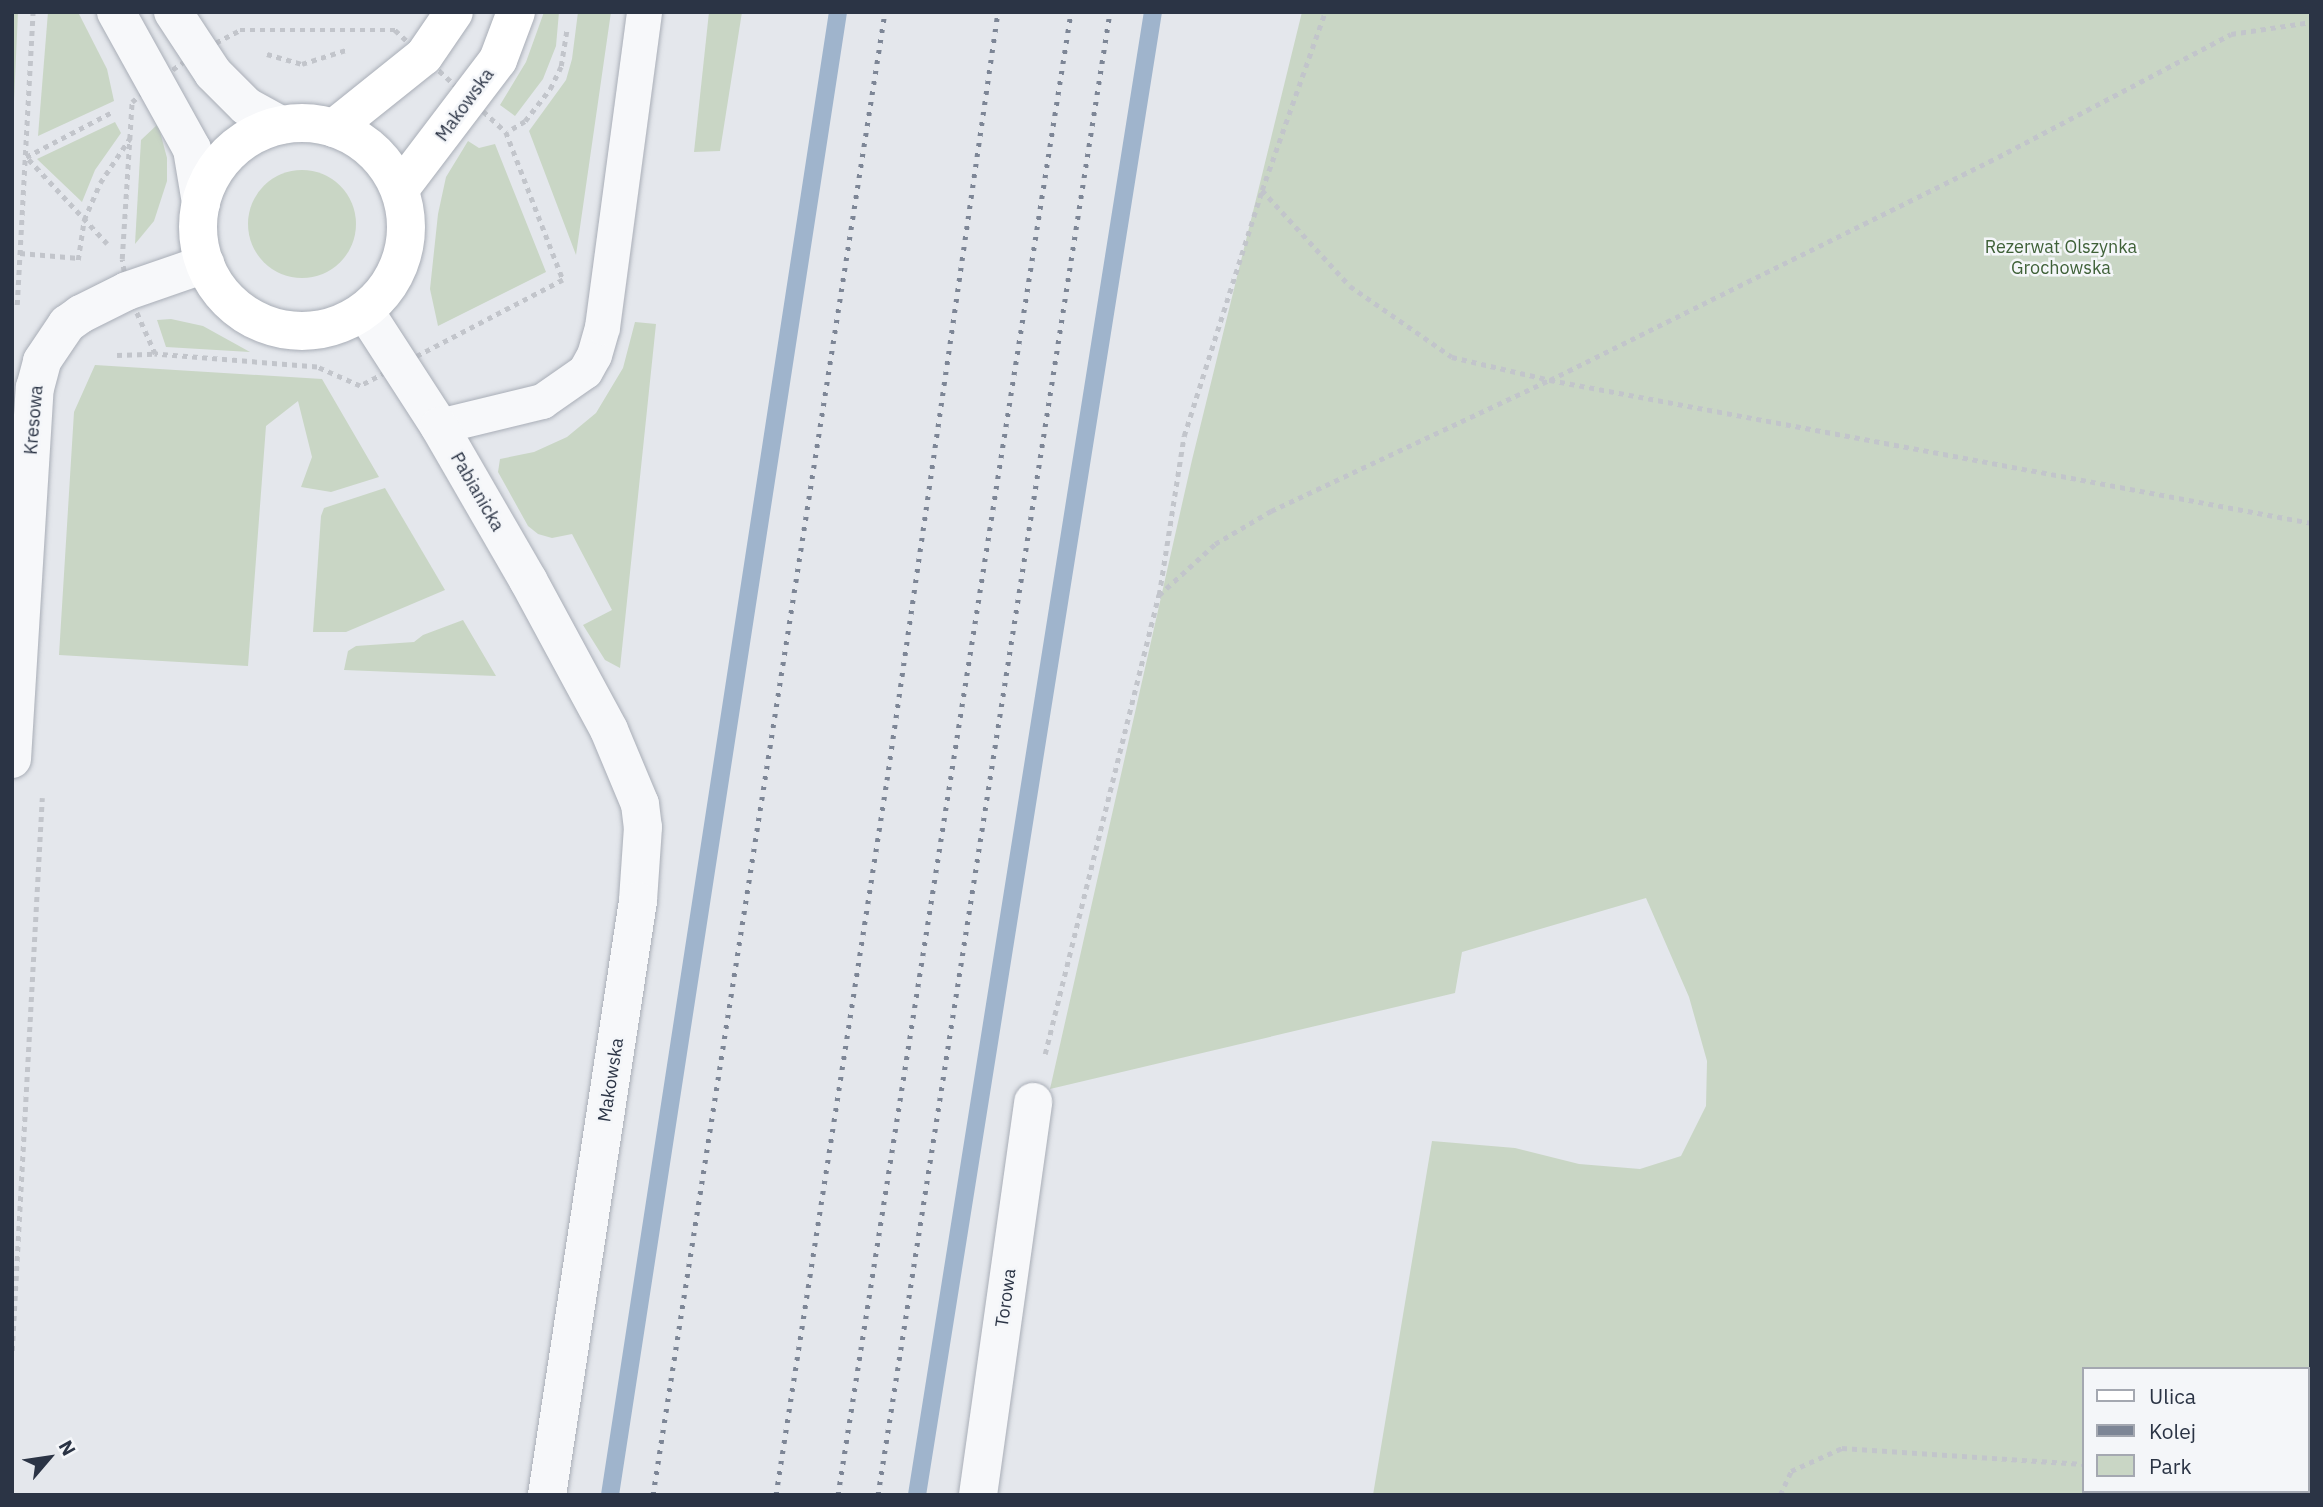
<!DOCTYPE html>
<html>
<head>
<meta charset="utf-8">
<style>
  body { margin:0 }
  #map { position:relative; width:2323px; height:1507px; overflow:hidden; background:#e4e7ec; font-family:"IBM Plex Sans",sans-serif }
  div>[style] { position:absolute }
  .green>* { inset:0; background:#c9d6c5 }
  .round { border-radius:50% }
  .stream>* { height:18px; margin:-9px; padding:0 9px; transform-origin:9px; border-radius:9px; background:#9fb4cc }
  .path>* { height:4.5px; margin-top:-2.25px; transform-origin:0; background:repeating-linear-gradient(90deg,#c2c5cb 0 5px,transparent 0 10px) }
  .roads { filter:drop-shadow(0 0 2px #a9aeb7) drop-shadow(0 0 2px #a9aeb7) }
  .lane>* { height:35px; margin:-17.5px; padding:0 17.5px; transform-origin:17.5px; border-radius:17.5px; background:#f7f8fa }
  .street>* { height:38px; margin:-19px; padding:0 19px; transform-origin:19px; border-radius:19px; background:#f7f8fa }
  .secondary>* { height:38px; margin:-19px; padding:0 19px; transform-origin:19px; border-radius:19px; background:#fff }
  .secondary>.ring { margin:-19px; padding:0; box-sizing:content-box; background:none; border:38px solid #fff; border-radius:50% }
  .rail>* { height:5px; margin-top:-2.5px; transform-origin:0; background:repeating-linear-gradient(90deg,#7d8696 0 3.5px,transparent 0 10.5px) }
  span { translate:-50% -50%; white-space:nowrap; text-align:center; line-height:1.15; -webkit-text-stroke:5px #f4f6f9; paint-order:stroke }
  .street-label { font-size:18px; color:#2b3445 }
  .park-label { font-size:18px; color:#3f6138 }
  .frame { position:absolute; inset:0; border:14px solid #2b3445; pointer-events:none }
  .legend { position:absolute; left:2082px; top:1367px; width:228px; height:126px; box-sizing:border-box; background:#f4f6f9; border:2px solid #a4a8b1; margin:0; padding:9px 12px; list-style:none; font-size:21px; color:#2b3445 }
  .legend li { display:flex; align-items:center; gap:14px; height:35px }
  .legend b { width:35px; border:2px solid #a4a8b1 }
  .north { position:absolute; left:14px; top:1423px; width:70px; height:70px; -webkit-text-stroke:5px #f4f6f9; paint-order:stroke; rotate:61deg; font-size:19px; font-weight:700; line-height:28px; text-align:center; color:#2b3445 }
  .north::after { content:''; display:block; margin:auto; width:24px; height:32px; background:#2b3445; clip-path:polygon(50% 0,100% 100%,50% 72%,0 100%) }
</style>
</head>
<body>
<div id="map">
  <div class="green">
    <i style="clip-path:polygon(12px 12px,18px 12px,12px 146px)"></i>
    <i style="clip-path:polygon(48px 12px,78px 12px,107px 69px,114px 101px,38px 136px)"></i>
    <i style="clip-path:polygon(544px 12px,559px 12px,556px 46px,543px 79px,515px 116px,500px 105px,526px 62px)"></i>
    <i style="clip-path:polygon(578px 12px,611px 12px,576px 255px,529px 131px,566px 80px,572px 59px)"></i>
    <i style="clip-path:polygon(709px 12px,742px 12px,720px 151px,694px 152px)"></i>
    <i style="clip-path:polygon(evenodd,1302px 12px,2311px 12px,2311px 1495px,1373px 1495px,1432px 1141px,1515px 1148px,1579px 1164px,1640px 1169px,1681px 1156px,1706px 1106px,1707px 1061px,1689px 997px,1646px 898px,1462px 952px,1455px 993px,1050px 1089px,1192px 460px,1302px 12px,2083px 1369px,2307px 1369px,2307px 1491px,2083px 1491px,2083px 1369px)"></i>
    <i style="clip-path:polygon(115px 122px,121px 133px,95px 170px,82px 202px,37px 159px)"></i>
    <i style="clip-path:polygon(158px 124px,167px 158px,167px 181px,154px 221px,135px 244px,141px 140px)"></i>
    <i style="clip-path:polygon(468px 141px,479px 148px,495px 144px,546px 272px,438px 326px,430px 289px,438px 214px,446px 177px)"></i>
    <i class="round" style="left:248px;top:170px;width:108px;height:108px"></i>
    <i style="clip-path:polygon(171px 319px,203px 326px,250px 352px,166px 347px,157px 320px)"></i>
    <i style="clip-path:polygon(635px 322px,656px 324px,620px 668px,605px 660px,583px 625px,612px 610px,572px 534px,552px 538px,538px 534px,528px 526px,498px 472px,500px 459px,534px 452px,567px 437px,596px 413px,623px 368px)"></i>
    <i style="clip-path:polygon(95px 365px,322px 379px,379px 477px,331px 492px,301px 487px,312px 457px,298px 401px,266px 426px,248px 666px,59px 655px,74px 412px)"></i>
    <i style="clip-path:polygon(385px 488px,445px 590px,346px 632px,313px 632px,321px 516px,324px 508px)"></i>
    <i style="clip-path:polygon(463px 620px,496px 676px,344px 670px,348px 651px,356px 646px,414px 642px,423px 635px)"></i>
  </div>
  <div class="stream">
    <i style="left:610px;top:1495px;width:1500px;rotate:-81.26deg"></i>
    <i style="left:917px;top:1495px;width:1502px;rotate:-80.96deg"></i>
  </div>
  <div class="path">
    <i style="left:240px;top:30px;width:155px"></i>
    <i style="left:395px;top:30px;width:151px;rotate:42.6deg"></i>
    <i style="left:506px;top:132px;width:159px;rotate:68.9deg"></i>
    <i style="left:563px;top:280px;width:229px;rotate:152.4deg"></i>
    <i style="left:360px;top:386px;width:47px;rotate:-156.2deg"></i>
    <i style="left:317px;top:367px;width:163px;rotate:-175.4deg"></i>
    <i style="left:155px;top:354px;width:69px;rotate:-114deg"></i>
    <i style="left:127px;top:291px;width:32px;rotate:-99deg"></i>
    <i style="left:122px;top:259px;width:157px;rotate:-86.4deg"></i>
    <i style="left:132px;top:102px;width:32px;rotate:-41deg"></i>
    <i style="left:156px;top:81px;width:51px;rotate:-34.6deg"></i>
    <i style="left:198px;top:52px;width:47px;rotate:-27.6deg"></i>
    <i style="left:267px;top:54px;width:36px;rotate:16deg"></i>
    <i style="left:302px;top:64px;width:49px;rotate:-17.7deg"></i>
    <i style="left:512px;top:129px;width:15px;rotate:-32deg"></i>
    <i style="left:525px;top:121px;width:41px;rotate:-52deg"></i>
    <i style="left:550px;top:89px;width:25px;rotate:-64deg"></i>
    <i style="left:561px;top:66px;width:39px;rotate:-81deg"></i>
    <i style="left:1262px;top:190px;width:130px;rotate:47.5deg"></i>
    <i style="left:1350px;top:286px;width:124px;rotate:34.8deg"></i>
    <i style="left:1452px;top:357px;width:101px;rotate:13.2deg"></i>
    <i style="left:1550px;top:380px;width:500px;rotate:-26.46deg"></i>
    <i style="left:1998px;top:157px;width:263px;rotate:-27.8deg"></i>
    <i style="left:2231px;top:34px;width:81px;rotate:-8.5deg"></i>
    <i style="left:107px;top:244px;width:119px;rotate:-133deg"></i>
    <i style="left:26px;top:157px;width:99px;rotate:-27.6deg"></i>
    <i style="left:20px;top:253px;width:59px;rotate:4.8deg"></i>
    <i style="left:78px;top:260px;width:40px;rotate:-81.5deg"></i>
    <i style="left:84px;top:220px;width:40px;rotate:-66.6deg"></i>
    <i style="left:100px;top:183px;width:54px;rotate:-56.3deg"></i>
    <i style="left:17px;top:305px;width:293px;rotate:-86.9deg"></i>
    <i style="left:117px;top:355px;width:38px;rotate:-2deg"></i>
    <i style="left:1159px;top:595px;width:76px;rotate:-42.3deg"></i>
    <i style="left:1215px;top:544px;width:65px;rotate:-30.5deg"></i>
    <i style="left:1271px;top:511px;width:308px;rotate:-25.2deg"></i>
    <i style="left:1550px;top:380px;width:774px;rotate:10.64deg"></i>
    <i style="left:1045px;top:1054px;width:473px;rotate:-76.1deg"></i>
    <i style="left:1159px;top:595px;width:161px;rotate:-81.1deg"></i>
    <i style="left:1184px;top:436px;width:258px;rotate:-72.4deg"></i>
    <i style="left:1262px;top:190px;width:189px;rotate:-70.5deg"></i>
    <i style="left:12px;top:1351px;width:554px;rotate:-86.89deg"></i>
    <i style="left:2307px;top:1474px;width:4px"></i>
    <i style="left:1780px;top:1495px;width:26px;rotate:-65deg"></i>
    <i style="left:1791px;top:1471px;width:56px;rotate:-24.3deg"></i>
    <i style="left:1842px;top:1448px;width:242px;rotate:3.8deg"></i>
  </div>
  <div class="roads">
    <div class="lane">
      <i style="left:439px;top:426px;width:106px;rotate:-13.6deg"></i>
      <i style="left:542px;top:401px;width:52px;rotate:-34.9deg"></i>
      <i style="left:585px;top:371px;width:18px;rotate:-61deg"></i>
      <i style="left:594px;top:355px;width:29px;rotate:-74deg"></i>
      <i style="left:602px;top:327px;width:318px;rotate:-82.4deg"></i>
    </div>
    <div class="street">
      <i style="left:116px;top:12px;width:157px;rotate:61deg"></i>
      <i style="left:192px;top:149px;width:55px;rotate:80.5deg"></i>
      <i style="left:173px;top:12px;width:73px;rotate:56.7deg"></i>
      <i style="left:213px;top:73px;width:47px;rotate:45deg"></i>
      <i style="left:246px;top:106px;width:39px;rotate:29deg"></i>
      <i style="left:366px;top:313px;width:135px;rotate:57.1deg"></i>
      <i style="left:439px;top:426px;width:178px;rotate:60deg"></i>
      <i style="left:528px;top:580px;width:170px;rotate:61.6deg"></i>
      <i style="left:609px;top:730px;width:80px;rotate:67.3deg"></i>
      <i style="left:640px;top:804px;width:23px;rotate:83deg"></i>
      <i style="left:643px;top:827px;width:74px;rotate:93.9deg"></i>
      <i style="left:638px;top:901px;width:601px;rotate:98.71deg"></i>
      <i style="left:12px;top:759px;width:372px;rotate:-86.5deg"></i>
      <i style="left:35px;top:388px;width:28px;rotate:-75deg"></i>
      <i style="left:42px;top:361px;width:45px;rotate:-56deg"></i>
      <i style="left:67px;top:324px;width:17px;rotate:-36deg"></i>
      <i style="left:81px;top:314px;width:51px;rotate:-26.6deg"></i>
      <i style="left:127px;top:291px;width:83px;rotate:-19.1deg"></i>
      <i style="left:978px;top:1495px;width:397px;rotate:-82deg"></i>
    </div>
    <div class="secondary">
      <i class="ring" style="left:198px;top:123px;width:170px;height:170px"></i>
      <i style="left:334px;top:128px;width:115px;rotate:-38.7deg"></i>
      <i style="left:424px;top:56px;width:53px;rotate:-55.7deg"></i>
      <i style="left:400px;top:189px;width:162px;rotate:-52.8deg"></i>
      <i style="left:498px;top:60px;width:51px;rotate:-69.4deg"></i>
    </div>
  </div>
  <div class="rail">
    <i style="left:653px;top:1495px;width:1501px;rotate:-81.11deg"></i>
    <i style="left:776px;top:1495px;width:724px;rotate:-81.18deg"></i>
    <i style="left:887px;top:780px;width:776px;rotate:-81.78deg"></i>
    <i style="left:838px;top:1495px;width:1501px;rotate:-81.07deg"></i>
    <i style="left:878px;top:1495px;width:1501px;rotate:-81.11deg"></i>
  </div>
  <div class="street-label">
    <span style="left:465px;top:105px;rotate:-54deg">Makowska</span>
    <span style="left:34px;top:420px;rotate:-85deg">Kresowa</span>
    <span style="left:477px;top:492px;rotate:60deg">Pabianicka</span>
    <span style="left:611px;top:1080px;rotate:-81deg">Makowska</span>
    <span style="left:1006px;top:1298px;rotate:-82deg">Torowa</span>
  </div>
  <div class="park-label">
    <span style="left:2061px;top:258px">Rezerwat Olszynka<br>Grochowska</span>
  </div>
  <div class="frame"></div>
  <ul class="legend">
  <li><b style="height:9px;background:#fff"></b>Ulica</li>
  <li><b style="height:9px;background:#7d8696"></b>Kolej</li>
  <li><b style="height:19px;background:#c9d6c5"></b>Park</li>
  </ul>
  <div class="north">N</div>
</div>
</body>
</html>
